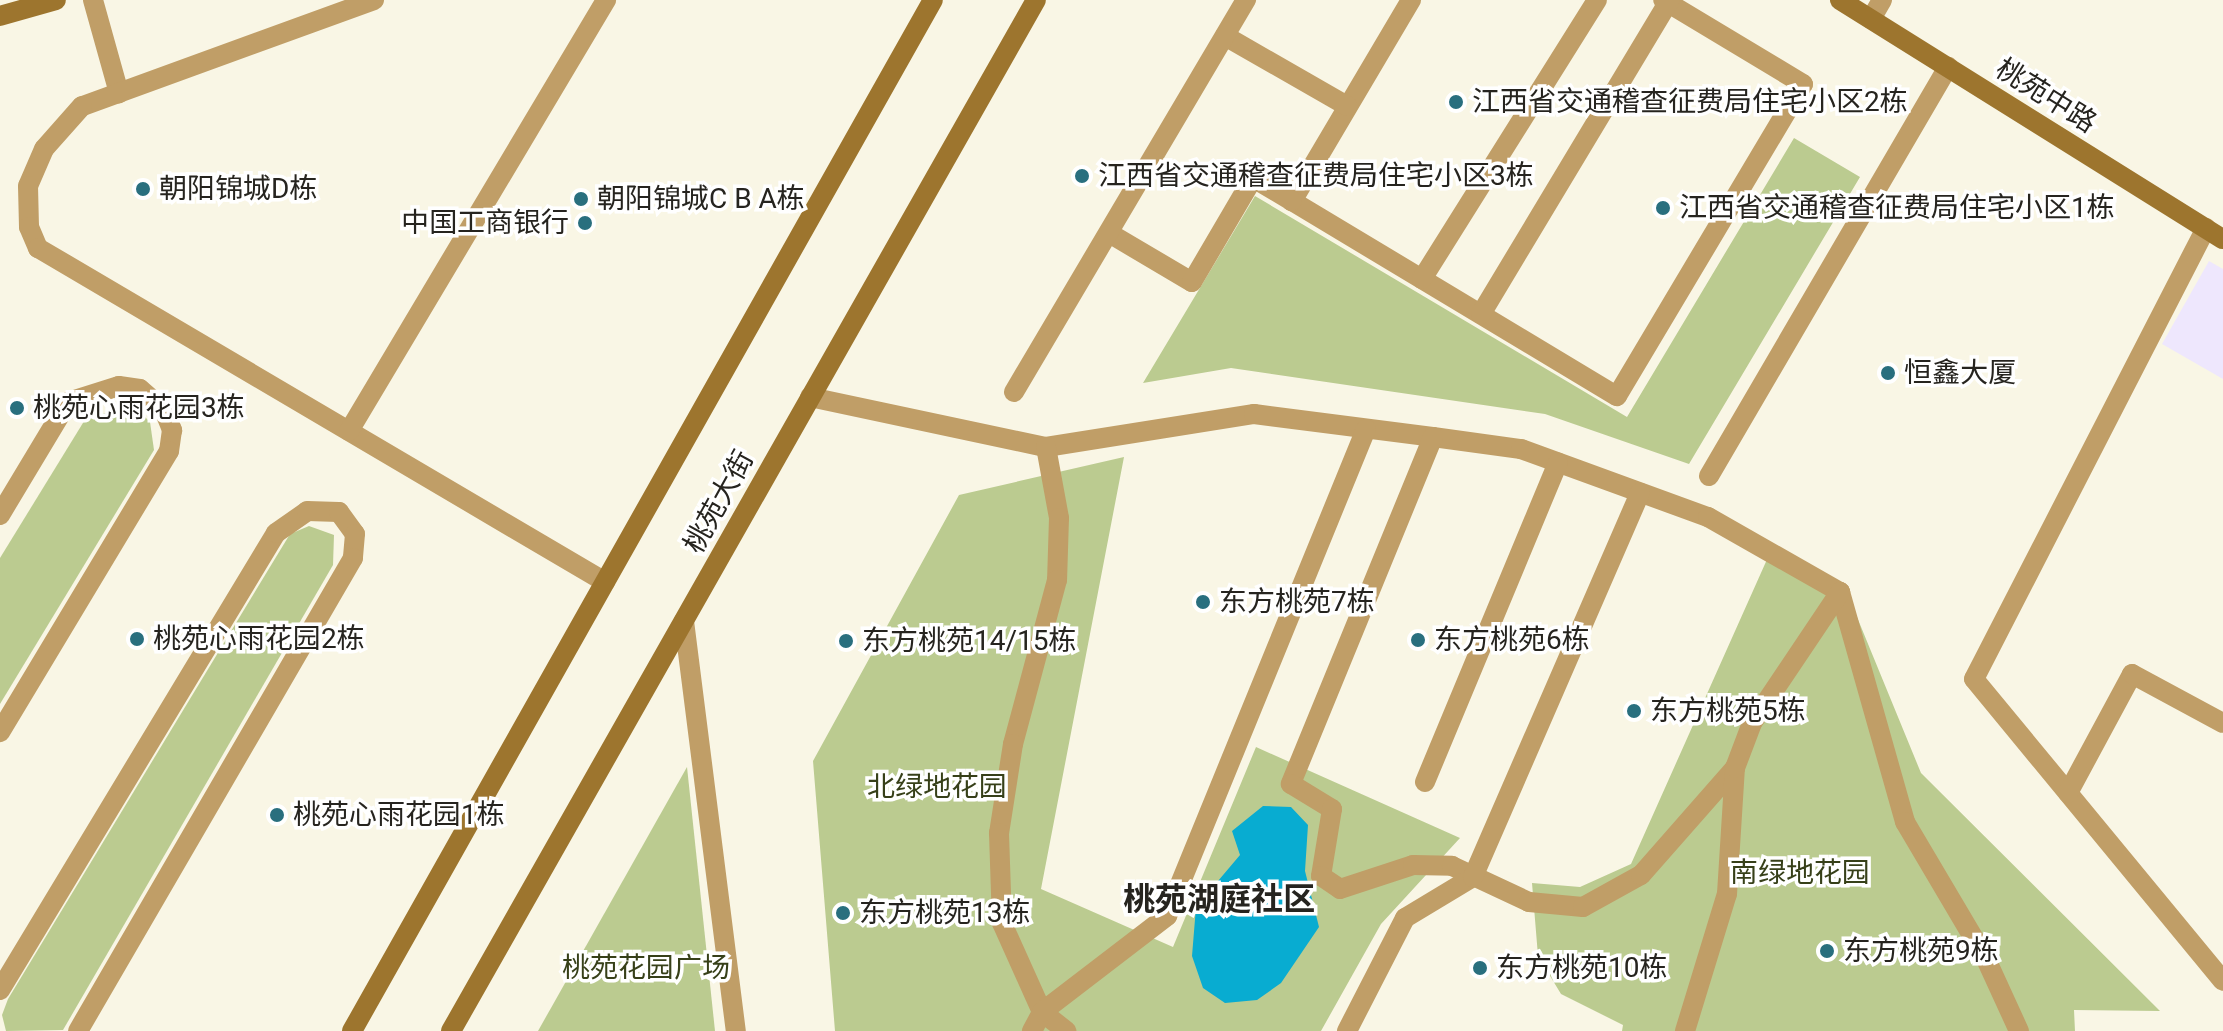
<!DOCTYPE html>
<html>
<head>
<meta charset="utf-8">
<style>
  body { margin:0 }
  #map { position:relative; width:2223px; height:1031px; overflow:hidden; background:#f9f6e5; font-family:Roboto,"Noto Sans SC",sans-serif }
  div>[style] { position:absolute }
  .commercial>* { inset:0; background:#eee7fd }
  .green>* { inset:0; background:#bbcb90 }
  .water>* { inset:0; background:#08acd1 }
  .lane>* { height:20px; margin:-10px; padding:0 10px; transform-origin:10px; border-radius:10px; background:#c09e67 }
  .street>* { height:20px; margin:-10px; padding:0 10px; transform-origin:10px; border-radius:10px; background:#c09e67 }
  .secondary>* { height:20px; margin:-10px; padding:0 10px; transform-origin:10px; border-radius:10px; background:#9d752e }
  .dots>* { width:22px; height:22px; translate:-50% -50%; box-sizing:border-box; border:4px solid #fff; border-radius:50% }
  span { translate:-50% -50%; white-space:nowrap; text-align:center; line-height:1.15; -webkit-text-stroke:7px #fff; paint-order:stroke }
  .street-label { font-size:28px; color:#26241f }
  .poi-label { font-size:28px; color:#26241f }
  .left { translate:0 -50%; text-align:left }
  .right { translate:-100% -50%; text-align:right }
  .park-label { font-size:28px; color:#374019 }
  .quarter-label { font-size:32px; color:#26241f; font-weight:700 }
</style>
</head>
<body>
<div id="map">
  <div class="commercial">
    <i style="clip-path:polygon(2209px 261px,2223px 269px,2223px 379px,2162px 344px)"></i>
  </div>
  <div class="green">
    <i style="clip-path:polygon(1794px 138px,1860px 177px,1689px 464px,1545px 414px,1231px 368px,1143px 383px,1255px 196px,1627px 417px)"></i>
    <i style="clip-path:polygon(121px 409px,141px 413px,150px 422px,154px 450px,0 704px,0 558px,86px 418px)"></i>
    <i style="clip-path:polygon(1124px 457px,1041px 889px,1173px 947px,1256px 747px,1460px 838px,1381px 924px,1321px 1031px,835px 1031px,813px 761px,959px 495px)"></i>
    <i style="clip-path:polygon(309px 526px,334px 535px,333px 565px,63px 1030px,6px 1031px,2px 1015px,8px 999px,290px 534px)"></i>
    <i style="clip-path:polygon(1773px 546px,1843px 583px,1921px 773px,2160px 1011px,2074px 1010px,2075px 1031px,1622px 1031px,1623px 1025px,1561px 994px,1538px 956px,1532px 883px,1580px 887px,1631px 864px)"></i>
    <i style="clip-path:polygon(687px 767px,715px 1031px,538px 1031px)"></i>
  </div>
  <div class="water">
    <i style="clip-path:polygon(1263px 806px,1291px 807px,1308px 825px,1305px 871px,1319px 927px,1281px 983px,1257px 1000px,1225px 1003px,1203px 988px,1192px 956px,1196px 907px,1240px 855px,1232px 831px)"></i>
  </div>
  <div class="lane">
    <i style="left:93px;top:0;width:97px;rotate:74.4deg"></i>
    <i style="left:374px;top:0;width:311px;rotate:160deg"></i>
    <i style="left:82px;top:106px;width:57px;rotate:131.5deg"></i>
    <i style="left:44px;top:149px;width:40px;rotate:113.4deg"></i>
    <i style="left:28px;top:186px;width:41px;rotate:88.6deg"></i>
    <i style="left:29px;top:227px;width:23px;rotate:67deg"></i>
    <i style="left:38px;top:248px;width:658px;rotate:30.5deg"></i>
    <i style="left:1411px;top:0;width:234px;rotate:120.6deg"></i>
    <i style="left:1292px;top:201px;width:379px;rotate:31deg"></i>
    <i style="left:1617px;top:396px;width:363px;rotate:-59.2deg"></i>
    <i style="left:1803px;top:84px;width:163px;rotate:-149deg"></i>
    <i style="left:1225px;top:36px;width:141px;rotate:29.8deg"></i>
    <i style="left:2206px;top:228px;width:507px;rotate:117.22deg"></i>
    <i style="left:1974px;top:679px;width:391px;rotate:50.5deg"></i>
    <i style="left:1109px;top:233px;width:96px;rotate:30.6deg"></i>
    <i style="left:1192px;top:282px;width:121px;rotate:-59.6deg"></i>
    <i style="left:1253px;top:178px;width:45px;rotate:30.5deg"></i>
    <i style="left:1422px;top:279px;width:329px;rotate:-57.9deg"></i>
    <i style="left:1481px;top:314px;width:366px;rotate:-59deg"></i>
    <i style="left:1014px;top:392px;width:456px;rotate:-59.4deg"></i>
    <i style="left:810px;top:397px;width:241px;rotate:12deg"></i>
    <i style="left:1046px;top:447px;width:211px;rotate:-9deg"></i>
    <i style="left:1254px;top:414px;width:180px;rotate:7.3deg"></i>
    <i style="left:1433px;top:437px;width:89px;rotate:7.8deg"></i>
    <i style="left:1521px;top:449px;width:199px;rotate:20deg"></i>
    <i style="left:1708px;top:517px;width:152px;rotate:29.6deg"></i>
    <i style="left:1840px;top:592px;width:239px;rotate:74.2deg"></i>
    <i style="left:1905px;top:822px;width:159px;rotate:59.4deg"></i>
    <i style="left:1986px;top:959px;width:79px;rotate:65.4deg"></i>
    <i style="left:349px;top:431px;width:502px;rotate:-59.19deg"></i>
    <i style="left:1433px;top:437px;width:375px;rotate:112.3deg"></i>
    <i style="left:1291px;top:784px;width:48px;rotate:31.4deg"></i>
    <i style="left:1332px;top:809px;width:68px;rotate:99.3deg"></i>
    <i style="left:1321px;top:876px;width:23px;rotate:34deg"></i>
    <i style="left:1340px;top:889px;width:77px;rotate:-18.2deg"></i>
    <i style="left:1413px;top:865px;width:39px;rotate:1deg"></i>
    <i style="left:1452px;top:866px;width:85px;rotate:25.1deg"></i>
    <i style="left:1529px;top:902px;width:54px;rotate:5.3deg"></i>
    <i style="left:1583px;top:907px;width:66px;rotate:-28.9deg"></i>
    <i style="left:1641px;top:875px;width:142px;rotate:-48.7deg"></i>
    <i style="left:1046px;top:447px;width:72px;rotate:79.6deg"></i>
    <i style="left:1059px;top:518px;width:62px;rotate:91.8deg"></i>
    <i style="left:1057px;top:580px;width:170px;rotate:105deg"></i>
    <i style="left:1013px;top:744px;width:90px;rotate:98.9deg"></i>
    <i style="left:999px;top:833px;width:90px;rotate:88.1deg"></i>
    <i style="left:1002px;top:923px;width:98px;rotate:65.8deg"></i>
    <i style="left:1042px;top:1012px;width:31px;rotate:38deg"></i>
    <i style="left:1709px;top:476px;width:474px;rotate:-59.7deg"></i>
    <i style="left:0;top:515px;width:132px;rotate:-59deg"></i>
    <i style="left:68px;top:402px;width:53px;rotate:-17.4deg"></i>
    <i style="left:119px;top:386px;width:21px;rotate:8deg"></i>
    <i style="left:140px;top:389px;width:32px;rotate:41deg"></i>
    <i style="left:164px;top:410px;width:22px;rotate:68deg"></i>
    <i style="left:172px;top:430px;width:21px;rotate:98deg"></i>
    <i style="left:169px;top:451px;width:328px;rotate:121deg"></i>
    <i style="left:684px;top:621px;width:413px;rotate:82.8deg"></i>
    <i style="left:1425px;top:782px;width:346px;rotate:-67.4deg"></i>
    <i style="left:2068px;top:793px;width:135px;rotate:-61.7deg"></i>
    <i style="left:2132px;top:674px;width:103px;rotate:28.3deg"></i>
    <i style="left:0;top:990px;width:534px;rotate:-58.87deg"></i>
    <i style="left:276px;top:533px;width:38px;rotate:-35deg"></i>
    <i style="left:307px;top:511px;width:32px;rotate:2deg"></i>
    <i style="left:339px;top:512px;width:27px;rotate:54deg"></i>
    <i style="left:355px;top:534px;width:24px;rotate:95deg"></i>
    <i style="left:353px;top:558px;width:547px;rotate:120.17deg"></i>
    <i style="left:1032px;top:1031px;width:21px;rotate:-62deg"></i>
    <i style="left:1042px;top:1012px;width:158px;rotate:-37.5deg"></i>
    <i style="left:1167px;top:916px;width:526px;rotate:-67.77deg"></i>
    <i style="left:1347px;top:1031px;width:127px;rotate:-62.8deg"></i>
    <i style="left:1405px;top:918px;width:79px;rotate:-31.1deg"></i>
    <i style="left:1473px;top:877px;width:419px;rotate:-66.5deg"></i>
    <i style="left:1685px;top:1031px;width:143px;rotate:-73deg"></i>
    <i style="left:1727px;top:894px;width:126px;rotate:-86.4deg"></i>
    <i style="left:1735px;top:768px;width:48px;rotate:-69.3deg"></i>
    <i style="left:1752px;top:723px;width:158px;rotate:-56.1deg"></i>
  </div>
  <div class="street">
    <i style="left:1871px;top:19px;width:22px;rotate:-60deg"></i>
  </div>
  <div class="secondary">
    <i style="left:1840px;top:0;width:451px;rotate:32deg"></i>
    <i style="left:0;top:16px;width:58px;rotate:-15.9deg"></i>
    <i style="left:352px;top:1031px;width:1183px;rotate:-60.6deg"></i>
    <i style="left:451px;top:1031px;width:1185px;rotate:-60.43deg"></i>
  </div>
  <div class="dots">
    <i style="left:1456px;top:102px;background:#296f7e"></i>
    <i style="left:1082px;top:176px;background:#296f7e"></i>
    <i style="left:143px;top:189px;background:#296f7e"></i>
    <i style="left:581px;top:199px;background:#296f7e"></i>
    <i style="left:1663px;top:208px;background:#296f7e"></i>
    <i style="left:585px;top:223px;background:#296f7e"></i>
    <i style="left:1888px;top:373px;background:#296f7e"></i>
    <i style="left:17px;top:408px;background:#296f7e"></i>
    <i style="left:1203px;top:602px;background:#296f7e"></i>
    <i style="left:137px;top:639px;background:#296f7e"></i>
    <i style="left:1418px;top:640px;background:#296f7e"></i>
    <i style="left:846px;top:641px;background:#296f7e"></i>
    <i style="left:1634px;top:711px;background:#296f7e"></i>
    <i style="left:277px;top:815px;background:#296f7e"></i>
    <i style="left:843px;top:913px;background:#296f7e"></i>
    <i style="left:1827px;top:951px;background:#296f7e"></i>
    <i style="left:1480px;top:968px;background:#296f7e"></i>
  </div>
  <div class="street-label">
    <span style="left:2046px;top:96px;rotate:32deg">桃苑中路</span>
    <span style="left:719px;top:502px;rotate:-61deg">桃苑大街</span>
  </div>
  <div class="poi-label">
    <span class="left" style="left:1472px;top:102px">江西省交通稽查征费局住宅小区2栋</span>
    <span class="left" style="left:1098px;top:176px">江西省交通稽查征费局住宅小区3栋</span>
    <span class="left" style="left:159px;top:189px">朝阳锦城D栋</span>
    <span class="left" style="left:597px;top:199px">朝阳锦城C B A栋</span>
    <span class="left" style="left:1679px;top:208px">江西省交通稽查征费局住宅小区1栋</span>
    <span class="right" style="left:569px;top:223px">中国工商银行</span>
    <span class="left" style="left:1904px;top:373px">恒鑫大厦</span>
    <span class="left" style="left:33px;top:408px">桃苑心雨花园3栋</span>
    <span class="left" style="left:1219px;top:602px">东方桃苑7栋</span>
    <span class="left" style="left:153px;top:639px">桃苑心雨花园2栋</span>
    <span class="left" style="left:1434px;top:640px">东方桃苑6栋</span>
    <span class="left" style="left:862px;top:641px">东方桃苑14/15栋</span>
    <span class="left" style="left:1650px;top:711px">东方桃苑5栋</span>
    <span class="left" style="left:293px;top:815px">桃苑心雨花园1栋</span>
    <span class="left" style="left:859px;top:913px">东方桃苑13栋</span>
    <span class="left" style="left:1843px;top:951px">东方桃苑9栋</span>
    <span class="left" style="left:1496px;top:968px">东方桃苑10栋</span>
  </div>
  <div class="park-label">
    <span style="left:937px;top:787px">北绿地花园</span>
    <span style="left:1800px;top:873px">南绿地花园</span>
    <span style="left:646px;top:968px">桃苑花园广场</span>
  </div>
  <div class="quarter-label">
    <span style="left:1219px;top:899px">桃苑湖庭社区</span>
  </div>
</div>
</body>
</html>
